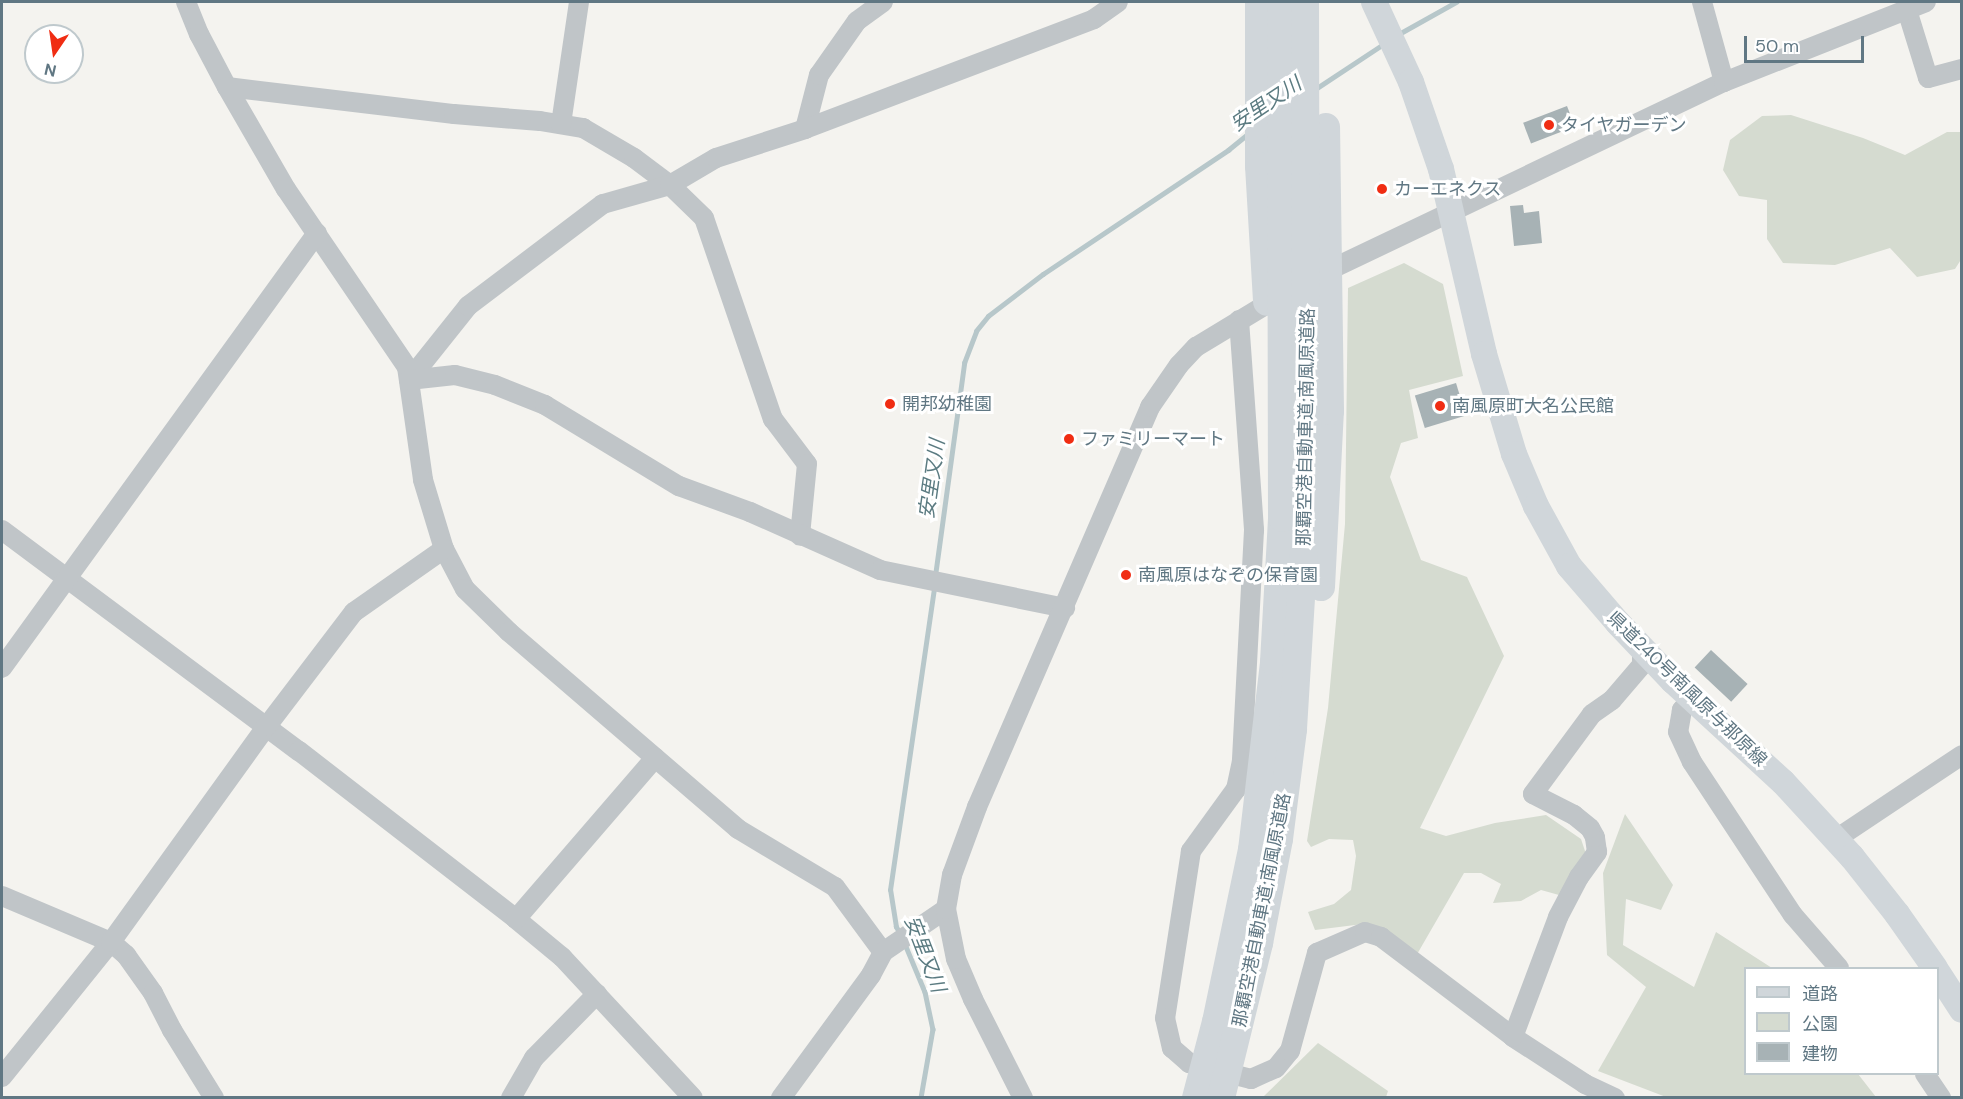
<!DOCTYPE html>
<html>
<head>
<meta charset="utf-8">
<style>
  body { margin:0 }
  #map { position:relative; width:1963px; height:1099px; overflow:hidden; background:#f4f3ef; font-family:"DM Sans","Noto Sans JP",sans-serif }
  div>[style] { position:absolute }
  .green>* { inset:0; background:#d5dbd0 }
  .stream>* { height:4.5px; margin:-2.25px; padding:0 2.25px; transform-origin:2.25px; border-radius:2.25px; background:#b7c7ca }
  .building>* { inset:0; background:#a7b2b5; transform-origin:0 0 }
  .minor>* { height:20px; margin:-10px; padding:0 10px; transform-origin:10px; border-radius:10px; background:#c0c5c8 }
  .major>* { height:26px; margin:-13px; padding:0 13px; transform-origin:13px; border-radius:13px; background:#d0d6da }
  .highway>* { height:28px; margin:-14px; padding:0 14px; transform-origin:14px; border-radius:14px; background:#d0d6da }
  .dots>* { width:16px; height:16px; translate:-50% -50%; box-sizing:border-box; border:3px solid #fff; border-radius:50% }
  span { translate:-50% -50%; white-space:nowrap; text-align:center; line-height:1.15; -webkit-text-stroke:6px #fff; paint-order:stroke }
  .poi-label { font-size:18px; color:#607783 }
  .left { translate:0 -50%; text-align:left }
  .street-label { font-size:18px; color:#607783 }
  .water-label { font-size:20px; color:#5b7b81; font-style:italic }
  .frame { position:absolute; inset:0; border:3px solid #607783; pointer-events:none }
  .legend { position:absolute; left:1744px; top:967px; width:195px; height:108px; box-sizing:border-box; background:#fff; border:2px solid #bfc9cd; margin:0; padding:8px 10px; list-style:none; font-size:18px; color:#607783 }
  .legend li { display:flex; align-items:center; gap:12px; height:30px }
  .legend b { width:30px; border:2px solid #bfc9cd }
  .north { position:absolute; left:24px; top:24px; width:60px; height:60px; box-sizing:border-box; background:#fff; border:2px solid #bfc9cd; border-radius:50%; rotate:193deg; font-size:16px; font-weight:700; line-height:24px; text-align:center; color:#607783 }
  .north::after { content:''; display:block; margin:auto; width:21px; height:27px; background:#f02d13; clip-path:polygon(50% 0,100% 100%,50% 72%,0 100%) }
  .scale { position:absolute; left:1744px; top:36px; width:120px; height:27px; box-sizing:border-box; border:3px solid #607783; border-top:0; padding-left:8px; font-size:18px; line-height:21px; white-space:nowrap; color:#607783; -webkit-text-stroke:4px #fff; paint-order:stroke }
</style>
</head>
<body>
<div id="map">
  <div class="green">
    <i style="clip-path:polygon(1791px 115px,1863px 138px,1905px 155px,1947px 132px,1961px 132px,1962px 258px,1955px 269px,1917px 277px,1890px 248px,1835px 265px,1783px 263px,1767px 239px,1767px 200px,1739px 196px,1723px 170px,1730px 140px,1762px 116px)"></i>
    <i style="clip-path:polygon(1404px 263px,1443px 284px,1463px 376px,1409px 390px,1418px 438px,1401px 443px,1390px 477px,1421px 560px,1467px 577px,1504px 656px,1420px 828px,1446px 836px,1495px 823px,1546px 815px,1581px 839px,1586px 854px,1559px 895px,1541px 890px,1521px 901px,1493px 903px,1501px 884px,1481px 873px,1464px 873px,1416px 956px,1363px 924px,1315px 930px,1308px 912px,1334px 904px,1351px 890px,1356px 856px,1353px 840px,1329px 839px,1311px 847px,1307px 841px,1328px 708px,1345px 524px,1348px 288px)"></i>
    <i style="clip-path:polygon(1625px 814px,1673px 885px,1661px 910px,1626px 899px,1623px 945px,1694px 987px,1716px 932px,1772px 968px,1746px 968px,1746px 1074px,1858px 1074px,1876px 1097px,1666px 1097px,1598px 1071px,1646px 987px,1607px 955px,1603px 873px)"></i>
    <i style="clip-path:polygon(1318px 1043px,1388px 1091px,1386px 1097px,1263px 1097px)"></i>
  </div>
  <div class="stream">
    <i style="left:1397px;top:35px;width:68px;rotate:-29.2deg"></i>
    <i style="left:1314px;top:90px;width:85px;rotate:-33.5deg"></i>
    <i style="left:935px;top:576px;width:215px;rotate:-82.2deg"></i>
    <i style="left:964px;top:363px;width:34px;rotate:-69deg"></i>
    <i style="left:976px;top:331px;width:19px;rotate:-51deg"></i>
    <i style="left:988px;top:316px;width:69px;rotate:-37.4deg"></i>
    <i style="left:1043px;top:274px;width:223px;rotate:-33.8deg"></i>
    <i style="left:1228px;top:150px;width:28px;rotate:-39deg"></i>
    <i style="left:900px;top:934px;width:8px;rotate:-120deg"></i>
    <i style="left:896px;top:927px;width:37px;rotate:-99deg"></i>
    <i style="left:890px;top:890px;width:306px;rotate:-81.7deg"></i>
    <i style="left:905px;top:944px;width:52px;rotate:67.4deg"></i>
    <i style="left:925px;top:992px;width:38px;rotate:78deg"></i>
    <i style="left:933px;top:1029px;width:70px;rotate:99.9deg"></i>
  </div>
  <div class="building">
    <i style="left:1567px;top:106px;width:22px;height:47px;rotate:69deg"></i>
    <i style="clip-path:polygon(1523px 205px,1524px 213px,1539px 211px,1542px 243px,1514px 246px,1510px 206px)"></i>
    <i style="left:1456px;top:383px;width:34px;height:43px;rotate:73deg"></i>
    <i style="left:1711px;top:650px;width:50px;height:24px;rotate:43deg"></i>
  </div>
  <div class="minor">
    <i style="left:186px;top:2px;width:35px;rotate:68deg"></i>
    <i style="left:199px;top:34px;width:60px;rotate:62.2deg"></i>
    <i style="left:227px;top:87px;width:118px;rotate:60deg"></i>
    <i style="left:286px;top:189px;width:215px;rotate:55.8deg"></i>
    <i style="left:407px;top:367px;width:114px;rotate:81.9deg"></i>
    <i style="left:423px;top:480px;width:72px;rotate:73.1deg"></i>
    <i style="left:444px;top:549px;width:45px;rotate:62.3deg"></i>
    <i style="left:465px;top:589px;width:62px;rotate:44.3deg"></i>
    <i style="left:509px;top:632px;width:302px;rotate:40.7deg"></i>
    <i style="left:738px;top:829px;width:113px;rotate:30.9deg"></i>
    <i style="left:835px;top:887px;width:81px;rotate:53.6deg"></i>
    <i style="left:1702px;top:2px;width:83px;rotate:74.6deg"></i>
    <i style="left:1907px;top:10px;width:71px;rotate:72.8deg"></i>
    <i style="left:1928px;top:78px;width:35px;rotate:-15deg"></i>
    <i style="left:227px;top:87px;width:229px;rotate:6.8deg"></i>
    <i style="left:454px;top:114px;width:86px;rotate:4.7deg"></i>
    <i style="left:540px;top:121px;width:44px;rotate:9.2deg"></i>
    <i style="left:583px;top:128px;width:59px;rotate:30.5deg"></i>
    <i style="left:634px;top:158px;width:45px;rotate:36.9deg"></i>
    <i style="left:670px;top:185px;width:47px;rotate:44.1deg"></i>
    <i style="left:704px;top:218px;width:213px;rotate:71.1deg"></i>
    <i style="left:773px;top:419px;width:56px;rotate:52.9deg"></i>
    <i style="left:807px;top:464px;width:72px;rotate:95.6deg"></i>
    <i style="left:561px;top:124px;width:123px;rotate:-81.6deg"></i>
    <i style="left:805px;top:129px;width:56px;rotate:-75.5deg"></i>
    <i style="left:819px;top:75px;width:66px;rotate:-54.9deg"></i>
    <i style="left:857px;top:21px;width:32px;rotate:-36deg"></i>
    <i style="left:1321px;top:274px;width:446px;rotate:-25.5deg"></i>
    <i style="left:1724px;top:82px;width:217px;rotate:-21.6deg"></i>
    <i style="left:1239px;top:320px;width:211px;rotate:85.9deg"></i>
    <i style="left:1254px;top:530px;width:231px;rotate:93deg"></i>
    <i style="left:1242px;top:761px;width:29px;rotate:102deg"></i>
    <i style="left:1236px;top:789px;width:77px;rotate:126deg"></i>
    <i style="left:1191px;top:851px;width:169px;rotate:98.8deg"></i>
    <i style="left:1165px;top:1018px;width:31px;rotate:77deg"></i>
    <i style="left:1172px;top:1048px;width:23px;rotate:41deg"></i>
    <i style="left:1189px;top:1063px;width:64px;rotate:14.5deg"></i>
    <i style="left:1251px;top:1079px;width:27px;rotate:-24deg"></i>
    <i style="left:1276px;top:1068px;width:22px;rotate:-51deg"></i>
    <i style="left:1290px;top:1051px;width:102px;rotate:-74.6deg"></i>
    <i style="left:1317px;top:953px;width:52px;rotate:-23.6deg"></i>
    <i style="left:1365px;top:932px;width:17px;rotate:17deg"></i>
    <i style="left:1381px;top:937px;width:166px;rotate:37.1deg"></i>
    <i style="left:1513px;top:1037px;width:86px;rotate:33.1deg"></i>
    <i style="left:1585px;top:1084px;width:33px;rotate:25deg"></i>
    <i style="left:409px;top:380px;width:95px;rotate:-51.4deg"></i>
    <i style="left:468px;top:306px;width:169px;rotate:-37.1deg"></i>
    <i style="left:603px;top:204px;width:70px;rotate:-15.8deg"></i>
    <i style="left:670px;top:185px;width:53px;rotate:-30.4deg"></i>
    <i style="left:716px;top:158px;width:94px;rotate:-18deg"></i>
    <i style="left:805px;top:129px;width:309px;rotate:-20.8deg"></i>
    <i style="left:1094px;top:19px;width:29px;rotate:-35deg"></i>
    <i style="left:409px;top:380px;width:46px;rotate:-6.2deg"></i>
    <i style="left:455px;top:375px;width:41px;rotate:14deg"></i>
    <i style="left:495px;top:385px;width:54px;rotate:21.8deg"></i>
    <i style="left:545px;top:405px;width:157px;rotate:31.2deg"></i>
    <i style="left:679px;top:486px;width:76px;rotate:20.1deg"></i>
    <i style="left:750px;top:512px;width:142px;rotate:24deg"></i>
    <i style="left:880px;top:570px;width:189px;rotate:11.6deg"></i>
    <i style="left:2px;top:530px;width:370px;rotate:36.7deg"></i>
    <i style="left:299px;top:751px;width:274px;rotate:37.7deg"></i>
    <i style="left:516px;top:919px;width:60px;rotate:39.6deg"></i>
    <i style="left:562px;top:957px;width:192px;rotate:47.1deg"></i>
    <i style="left:2px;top:668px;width:537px;rotate:-54.09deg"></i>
    <i style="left:1692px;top:698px;width:16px;rotate:130deg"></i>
    <i style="left:1682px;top:710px;width:22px;rotate:100deg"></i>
    <i style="left:1678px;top:732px;width:33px;rotate:65deg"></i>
    <i style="left:1692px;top:762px;width:183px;rotate:56.6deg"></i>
    <i style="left:1793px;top:915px;width:70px;rotate:49deg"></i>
    <i style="left:1836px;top:839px;width:151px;rotate:-33.7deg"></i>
    <i style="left:2px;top:896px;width:118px;rotate:22.9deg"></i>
    <i style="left:111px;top:942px;width:20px;rotate:41deg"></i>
    <i style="left:126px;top:955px;width:47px;rotate:54.6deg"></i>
    <i style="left:153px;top:993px;width:42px;rotate:62.8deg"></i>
    <i style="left:172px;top:1030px;width:80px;rotate:58.3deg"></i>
    <i style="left:516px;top:919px;width:213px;rotate:-49.2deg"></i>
    <i style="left:1513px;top:1037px;width:128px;rotate:-69.4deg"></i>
    <i style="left:1558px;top:917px;width:45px;rotate:-62.3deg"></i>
    <i style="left:1579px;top:877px;width:31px;rotate:-54deg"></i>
    <i style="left:1597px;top:852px;width:15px;rotate:-98deg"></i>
    <i style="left:1595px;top:837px;width:10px;rotate:-119deg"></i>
    <i style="left:1590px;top:828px;width:21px;rotate:-141deg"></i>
    <i style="left:1574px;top:815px;width:46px;rotate:-152.9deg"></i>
    <i style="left:1533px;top:794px;width:99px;rotate:-53.6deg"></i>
    <i style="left:1592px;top:714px;width:24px;rotate:-35deg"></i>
    <i style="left:1612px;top:700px;width:46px;rotate:-49.4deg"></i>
    <i style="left:1642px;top:665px;width:17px;rotate:-90deg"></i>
    <i style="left:1925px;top:1074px;width:29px;rotate:56deg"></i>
    <i style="left:2px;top:1077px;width:174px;rotate:-51.1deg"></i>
    <i style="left:111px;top:942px;width:266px;rotate:-54.2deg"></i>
    <i style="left:267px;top:726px;width:143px;rotate:-52.7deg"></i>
    <i style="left:354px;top:612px;width:110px;rotate:-35deg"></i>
    <i style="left:511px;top:1098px;width:46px;rotate:-60.1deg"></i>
    <i style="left:534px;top:1058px;width:90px;rotate:-45.5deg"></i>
    <i style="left:781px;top:1098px;width:152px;rotate:-53.8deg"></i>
    <i style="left:871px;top:975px;width:26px;rotate:-62deg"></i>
    <i style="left:883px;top:952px;width:76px;rotate:-34.3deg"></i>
    <i style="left:1023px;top:1098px;width:111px;rotate:-116.8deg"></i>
    <i style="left:973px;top:999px;width:43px;rotate:-113deg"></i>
    <i style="left:956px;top:959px;width:51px;rotate:-101.3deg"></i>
    <i style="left:946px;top:909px;width:35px;rotate:-80deg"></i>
    <i style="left:952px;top:875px;width:72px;rotate:-69.8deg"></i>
    <i style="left:977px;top:807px;width:436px;rotate:-66.6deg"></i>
    <i style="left:1150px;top:407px;width:51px;rotate:-55.4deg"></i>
    <i style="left:1179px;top:365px;width:25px;rotate:-47deg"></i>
    <i style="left:1196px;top:347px;width:95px;rotate:-31.2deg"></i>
  </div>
  <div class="major">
    <i style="left:1374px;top:2px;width:88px;rotate:65.2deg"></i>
    <i style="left:1411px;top:82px;width:92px;rotate:71deg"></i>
    <i style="left:1441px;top:169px;width:190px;rotate:76.9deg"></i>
    <i style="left:1484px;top:354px;width:104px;rotate:73.3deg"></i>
    <i style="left:1514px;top:454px;width:56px;rotate:67.1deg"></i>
    <i style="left:1536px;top:506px;width:68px;rotate:61.2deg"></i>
    <i style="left:1569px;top:566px;width:75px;rotate:49.3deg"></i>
    <i style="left:1618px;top:623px;width:80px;rotate:46.5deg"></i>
    <i style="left:1673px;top:681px;width:149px;rotate:42.6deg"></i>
    <i style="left:1783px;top:782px;width:102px;rotate:47.4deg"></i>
    <i style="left:1852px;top:857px;width:73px;rotate:51.7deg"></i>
    <i style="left:1897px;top:914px;width:66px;rotate:54.9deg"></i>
    <i style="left:1938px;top:973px;width:44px;rotate:57deg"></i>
  </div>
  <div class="highway">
    <i style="left:1259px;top:2px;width:164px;rotate:90deg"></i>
    <i style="left:1259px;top:166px;width:136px;rotate:86.6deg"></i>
    <i style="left:1321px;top:587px;width:176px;rotate:-87.1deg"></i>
    <i style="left:1330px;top:411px;width:284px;rotate:-90.8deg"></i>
    <i style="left:1196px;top:1098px;width:79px;rotate:-75.3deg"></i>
    <i style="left:1216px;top:1022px;width:176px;rotate:-78.2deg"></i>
    <i style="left:1252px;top:850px;width:189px;rotate:-83.3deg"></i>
    <i style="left:1274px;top:662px;width:144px;rotate:-86.8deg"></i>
    <i style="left:1282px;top:518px;width:516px;rotate:-90.11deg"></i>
    <i style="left:1221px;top:1098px;width:160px;rotate:-76.2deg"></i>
    <i style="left:1259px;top:943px;width:106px;rotate:-79.1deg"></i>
    <i style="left:1279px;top:839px;width:111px;rotate:-82.7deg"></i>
    <i style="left:1293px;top:729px;width:211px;rotate:-86.5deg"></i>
    <i style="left:1306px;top:518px;width:516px;rotate:-90.11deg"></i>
  </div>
  <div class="dots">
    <i style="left:1549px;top:125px;background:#f02d13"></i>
    <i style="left:1382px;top:189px;background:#f02d13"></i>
    <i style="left:890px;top:404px;background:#f02d13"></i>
    <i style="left:1440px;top:406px;background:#f02d13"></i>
    <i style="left:1069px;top:439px;background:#f02d13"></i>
    <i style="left:1126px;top:575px;background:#f02d13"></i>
  </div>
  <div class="poi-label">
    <span class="left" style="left:1561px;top:125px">タイヤガーデン</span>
    <span class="left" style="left:1394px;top:189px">カーエネクス</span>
    <span class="left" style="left:902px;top:404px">開邦幼稚園</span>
    <span class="left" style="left:1452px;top:406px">南風原町大名公民館</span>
    <span class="left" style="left:1081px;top:439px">ファミリーマート</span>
    <span class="left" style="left:1138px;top:575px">南風原はなぞの保育園</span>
  </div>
  <div class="street-label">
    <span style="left:1306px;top:427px;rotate:-89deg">那覇空港自動車道;南風原道路</span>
    <span style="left:1687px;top:689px;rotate:44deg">県道240号南風原与那原線</span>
    <span style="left:1262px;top:910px;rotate:-79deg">那覇空港自動車道;南風原道路</span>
  </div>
  <div class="water-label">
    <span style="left:1266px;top:104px;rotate:-34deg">安里又川</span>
    <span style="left:932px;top:479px;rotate:-82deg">安里又川</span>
    <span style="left:925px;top:954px;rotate:69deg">安里又川</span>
  </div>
  <div class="frame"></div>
  <ul class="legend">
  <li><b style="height:8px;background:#d0d6da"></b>道路</li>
  <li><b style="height:16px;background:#d5dbd0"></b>公園</li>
  <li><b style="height:16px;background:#a7b2b5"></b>建物</li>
  </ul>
  <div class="north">N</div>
  <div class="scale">50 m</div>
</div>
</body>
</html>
